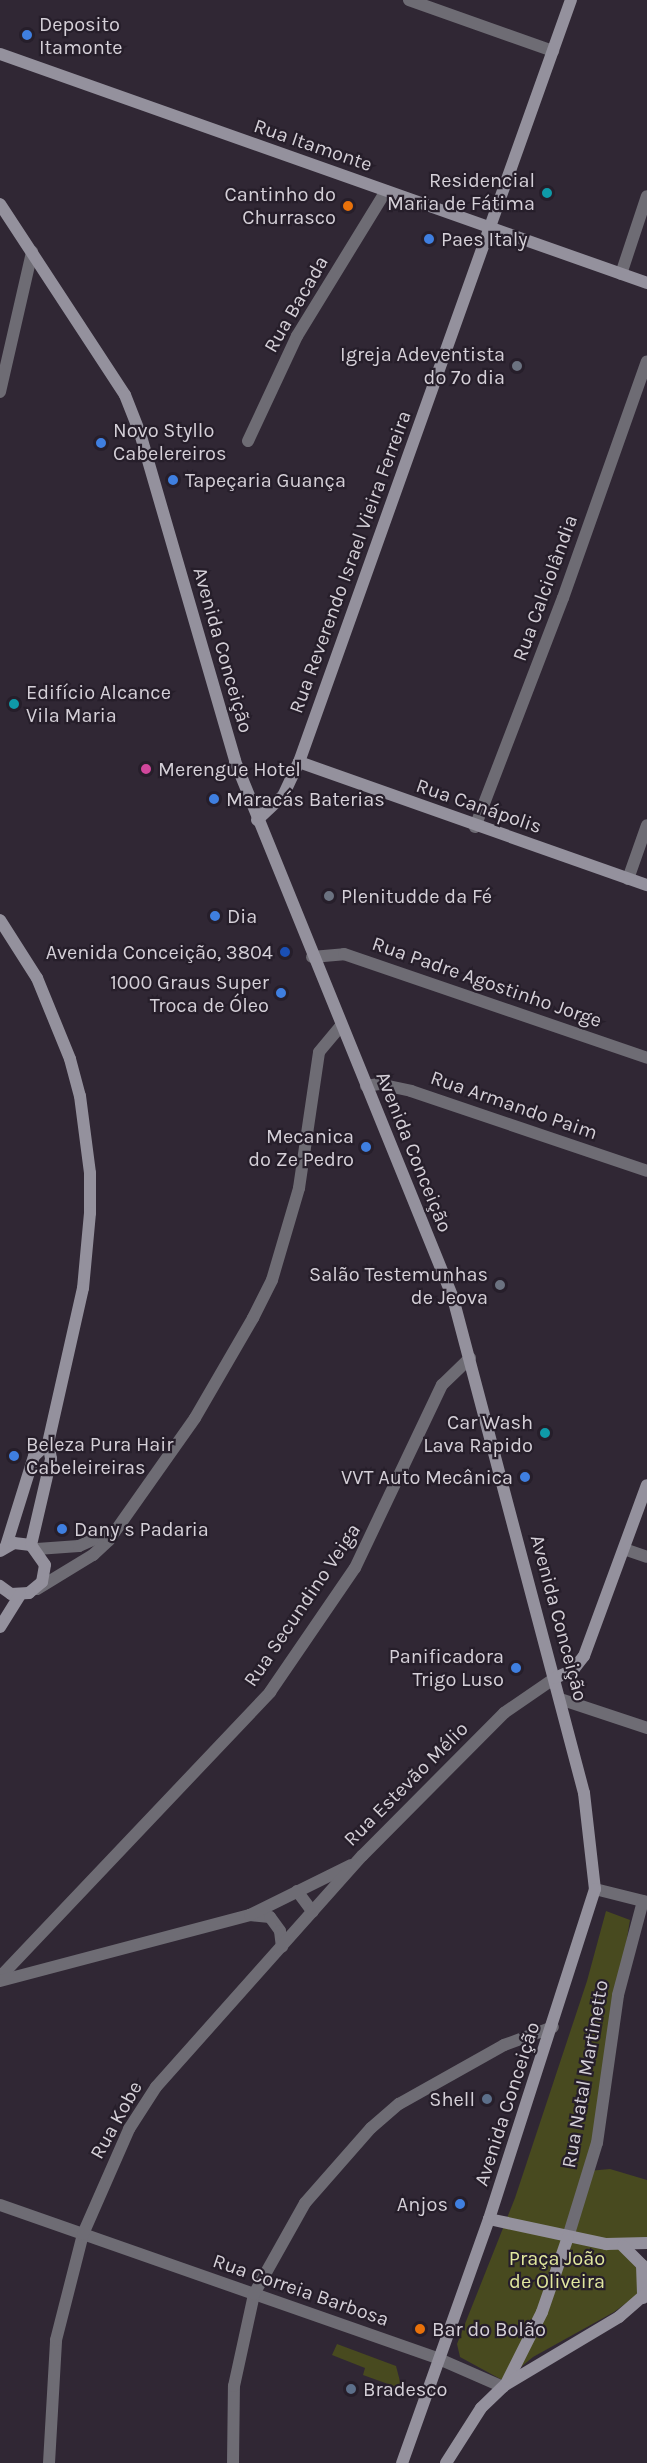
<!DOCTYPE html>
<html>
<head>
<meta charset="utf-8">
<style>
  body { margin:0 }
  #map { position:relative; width:647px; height:2463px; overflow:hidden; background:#302734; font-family:Karla,sans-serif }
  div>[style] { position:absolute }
  .green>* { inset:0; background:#484a1f }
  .street>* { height:12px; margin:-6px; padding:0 6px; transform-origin:6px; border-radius:6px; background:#6e6c74 }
  .secondary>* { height:12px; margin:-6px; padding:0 6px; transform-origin:6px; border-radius:6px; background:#94919d }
  .dots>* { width:16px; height:16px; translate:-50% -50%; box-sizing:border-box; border:3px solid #261e2a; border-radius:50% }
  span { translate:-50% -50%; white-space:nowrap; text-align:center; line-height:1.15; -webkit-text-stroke:4.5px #261e2a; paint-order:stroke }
  .poi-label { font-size:20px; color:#d5d0d8 }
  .left { translate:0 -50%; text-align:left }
  .right { translate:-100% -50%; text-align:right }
  .street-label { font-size:20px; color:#d5d0d8 }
  .park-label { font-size:20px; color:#e1e79e }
</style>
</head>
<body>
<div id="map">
  <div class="green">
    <i style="clip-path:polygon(606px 1911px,630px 1920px,588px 2171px,610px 2169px,647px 2180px,647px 2238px,617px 2245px,640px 2266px,637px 2295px,614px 2312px,533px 2357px,504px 2381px,460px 2357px,457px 2344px,515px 2198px,587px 1981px)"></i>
    <i style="clip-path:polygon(337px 2344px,396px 2366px,402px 2389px,363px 2375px,365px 2368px,332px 2355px)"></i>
  </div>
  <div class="street">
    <i style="left:409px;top:0;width:153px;rotate:19.5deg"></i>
    <i style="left:621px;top:274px;width:82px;rotate:-71.6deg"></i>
    <i style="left:0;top:392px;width:144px;rotate:-77.1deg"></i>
    <i style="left:248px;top:441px;width:116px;rotate:-65deg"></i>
    <i style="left:297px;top:336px;width:170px;rotate:-58.5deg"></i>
    <i style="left:475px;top:827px;width:245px;rotate:-69deg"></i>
    <i style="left:563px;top:598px;width:251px;rotate:-70.5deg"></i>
    <i style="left:628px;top:879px;width:57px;rotate:-70.6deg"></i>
    <i style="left:312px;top:957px;width:32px;rotate:-5deg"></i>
    <i style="left:344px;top:954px;width:320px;rotate:18.9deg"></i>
    <i style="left:366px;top:1086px;width:13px;rotate:-9deg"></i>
    <i style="left:379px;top:1084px;width:33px;rotate:12deg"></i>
    <i style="left:411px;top:1091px;width:249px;rotate:18.7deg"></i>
    <i style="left:37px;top:1549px;width:42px;rotate:-4.1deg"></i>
    <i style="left:79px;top:1546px;width:36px;rotate:-24deg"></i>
    <i style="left:624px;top:1549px;width:24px;rotate:19deg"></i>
    <i style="left:37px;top:1589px;width:66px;rotate:-31.3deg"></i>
    <i style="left:93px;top:1555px;width:22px;rotate:-43deg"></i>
    <i style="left:109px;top:1540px;width:149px;rotate:-54.8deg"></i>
    <i style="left:195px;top:1418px;width:116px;rotate:-59.9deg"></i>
    <i style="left:253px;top:1318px;width:42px;rotate:-63.4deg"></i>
    <i style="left:272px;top:1280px;width:96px;rotate:-73.6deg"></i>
    <i style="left:299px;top:1188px;width:137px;rotate:-81.6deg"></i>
    <i style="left:319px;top:1052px;width:34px;rotate:-50deg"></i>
    <i style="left:560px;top:1699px;width:92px;rotate:18.4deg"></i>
    <i style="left:595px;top:1889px;width:54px;rotate:14deg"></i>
    <i style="left:297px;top:1891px;width:26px;rotate:53deg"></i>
    <i style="left:250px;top:1915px;width:20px;rotate:6deg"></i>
    <i style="left:270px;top:1917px;width:17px;rotate:54deg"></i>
    <i style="left:280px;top:1931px;width:16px;rotate:83deg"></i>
    <i style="left:0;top:1977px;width:393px;rotate:-46.5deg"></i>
    <i style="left:270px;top:1692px;width:150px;rotate:-55.6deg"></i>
    <i style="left:355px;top:1568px;width:203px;rotate:-64.6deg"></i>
    <i style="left:442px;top:1385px;width:39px;rotate:-44deg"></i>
    <i style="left:0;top:1981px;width:259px;rotate:-14.8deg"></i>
    <i style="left:250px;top:1915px;width:113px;rotate:-26.3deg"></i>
    <i style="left:0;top:2205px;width:465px;rotate:19.3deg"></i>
    <i style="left:439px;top:2359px;width:70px;rotate:23.6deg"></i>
    <i style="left:568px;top:2237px;width:98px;rotate:-72.9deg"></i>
    <i style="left:597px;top:2143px;width:149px;rotate:-81.9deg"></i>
    <i style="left:618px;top:1995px;width:97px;rotate:-75.1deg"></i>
    <i style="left:49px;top:2463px;width:123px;rotate:-86.7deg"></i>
    <i style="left:56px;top:2340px;width:109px;rotate:-75.7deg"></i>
    <i style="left:83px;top:2234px;width:115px;rotate:-66.3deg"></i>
    <i style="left:129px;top:2129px;width:50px;rotate:-57.3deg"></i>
    <i style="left:156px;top:2087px;width:310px;rotate:-48.3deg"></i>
    <i style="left:362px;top:1856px;width:202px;rotate:-45.2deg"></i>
    <i style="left:504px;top:1713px;width:62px;rotate:-34.5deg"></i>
    <i style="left:233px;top:2463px;width:77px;rotate:-89.3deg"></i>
    <i style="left:234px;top:2386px;width:94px;rotate:-77.7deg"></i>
    <i style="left:254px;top:2294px;width:104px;rotate:-60.7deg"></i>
    <i style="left:305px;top:2203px;width:100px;rotate:-48.7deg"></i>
    <i style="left:371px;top:2128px;width:37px;rotate:-41deg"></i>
    <i style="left:399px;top:2104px;width:120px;rotate:-29.3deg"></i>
    <i style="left:504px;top:2045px;width:52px;rotate:-20.2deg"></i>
  </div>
  <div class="secondary">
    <i style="left:0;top:54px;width:686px;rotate:19.49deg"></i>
    <i style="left:0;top:204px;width:228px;rotate:56.8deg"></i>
    <i style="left:125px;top:395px;width:41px;rotate:68.5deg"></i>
    <i style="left:140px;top:433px;width:341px;rotate:73.8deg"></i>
    <i style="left:235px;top:761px;width:580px;rotate:67.9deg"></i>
    <i style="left:453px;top:1298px;width:512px;rotate:75.18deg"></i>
    <i style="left:584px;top:1793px;width:97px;rotate:83.5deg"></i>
    <i style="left:595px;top:1889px;width:347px;rotate:107.8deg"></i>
    <i style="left:489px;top:2219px;width:259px;rotate:109.6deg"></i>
    <i style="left:299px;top:762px;width:369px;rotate:19.5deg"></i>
    <i style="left:257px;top:820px;width:35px;rotate:-43deg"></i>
    <i style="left:283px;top:796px;width:38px;rotate:-65deg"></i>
    <i style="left:299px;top:762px;width:809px;rotate:-70.36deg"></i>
    <i style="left:0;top:920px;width:69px;rotate:57.5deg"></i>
    <i style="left:37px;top:978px;width:87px;rotate:67.8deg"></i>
    <i style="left:70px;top:1059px;width:38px;rotate:75deg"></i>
    <i style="left:80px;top:1096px;width:78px;rotate:82.6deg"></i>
    <i style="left:90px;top:1173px;width:40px;rotate:90deg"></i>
    <i style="left:90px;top:1213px;width:75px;rotate:95.3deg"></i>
    <i style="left:83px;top:1288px;width:159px;rotate:102.7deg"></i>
    <i style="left:48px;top:1443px;width:16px;rotate:79deg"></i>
    <i style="left:51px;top:1459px;width:88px;rotate:103.1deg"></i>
    <i style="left:6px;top:1546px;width:94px;rotate:-72.7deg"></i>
    <i style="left:34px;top:1456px;width:19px;rotate:-43deg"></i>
    <i style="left:0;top:1551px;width:16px;rotate:-30deg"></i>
    <i style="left:14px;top:1543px;width:17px;rotate:7deg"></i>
    <i style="left:31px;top:1545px;width:24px;rotate:55deg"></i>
    <i style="left:45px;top:1565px;width:17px;rotate:100deg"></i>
    <i style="left:42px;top:1582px;width:17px;rotate:140deg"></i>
    <i style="left:29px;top:1593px;width:18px;rotate:177deg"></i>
    <i style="left:11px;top:1594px;width:14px;rotate:-144deg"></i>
    <i style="left:0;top:1627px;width:38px;rotate:-58deg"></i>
    <i style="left:555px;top:1678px;width:20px;rotate:-24deg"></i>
    <i style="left:573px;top:1670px;width:18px;rotate:-52deg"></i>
    <i style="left:584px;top:1656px;width:182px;rotate:-69.8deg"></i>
    <i style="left:489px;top:2219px;width:120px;rotate:12.1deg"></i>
    <i style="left:606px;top:2244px;width:41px;rotate:-1.4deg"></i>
    <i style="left:623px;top:2246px;width:27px;rotate:45deg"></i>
    <i style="left:642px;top:2265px;width:33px;rotate:88deg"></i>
    <i style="left:506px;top:2384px;width:80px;rotate:-63.4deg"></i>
    <i style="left:542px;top:2312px;width:79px;rotate:-70.9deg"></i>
    <i style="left:446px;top:2463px;width:65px;rotate:-57.5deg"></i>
    <i style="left:481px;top:2408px;width:33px;rotate:-44deg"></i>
    <i style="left:505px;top:2385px;width:133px;rotate:-30.8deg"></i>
    <i style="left:619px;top:2317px;width:37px;rotate:-41deg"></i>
  </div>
  <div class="dots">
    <i style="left:27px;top:35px;background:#3f7fe0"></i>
    <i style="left:547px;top:193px;background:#0f9aa8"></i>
    <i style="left:348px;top:206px;background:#e8710a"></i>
    <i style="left:429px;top:239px;background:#3f7fe0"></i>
    <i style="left:517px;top:366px;background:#6b7280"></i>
    <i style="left:101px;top:443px;background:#3f7fe0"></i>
    <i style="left:173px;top:480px;background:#3f7fe0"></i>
    <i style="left:14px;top:704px;background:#0f9aa8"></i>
    <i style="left:146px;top:769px;background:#d1479c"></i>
    <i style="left:214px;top:799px;background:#3f7fe0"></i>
    <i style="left:329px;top:896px;background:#6b7280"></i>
    <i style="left:215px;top:916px;background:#3f7fe0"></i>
    <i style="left:285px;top:952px;background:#1a4fb4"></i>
    <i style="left:281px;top:993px;background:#3f7fe0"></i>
    <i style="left:366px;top:1147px;background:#3f7fe0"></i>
    <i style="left:500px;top:1285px;background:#6b7280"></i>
    <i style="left:545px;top:1433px;background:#0f9aa8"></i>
    <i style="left:14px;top:1456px;background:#3f7fe0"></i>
    <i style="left:525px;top:1477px;background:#3f7fe0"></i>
    <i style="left:62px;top:1529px;background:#3f7fe0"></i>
    <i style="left:516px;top:1668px;background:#3f7fe0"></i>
    <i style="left:487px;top:2099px;background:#5c6f8a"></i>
    <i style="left:460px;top:2204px;background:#3f7fe0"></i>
    <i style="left:420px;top:2329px;background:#e8710a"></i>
    <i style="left:351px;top:2389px;background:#5c6f8a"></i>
  </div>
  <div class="poi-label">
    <span class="left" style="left:39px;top:36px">Deposito<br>Itamonte</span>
    <span class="right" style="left:535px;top:192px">Residencial<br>Maria de Fátima</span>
    <span class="right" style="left:336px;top:206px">Cantinho do<br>Churrasco</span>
    <span class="left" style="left:441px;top:239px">Paes Italy</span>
    <span class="right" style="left:505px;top:366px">Igreja Adeventista<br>do 7º dia</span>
    <span class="left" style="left:113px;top:442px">Novo Styllo<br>Cabelereiros</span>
    <span class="left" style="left:185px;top:480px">Tapeçaria Guança</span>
    <span class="left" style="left:26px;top:704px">Edifício Alcance<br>Vila Maria</span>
    <span class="left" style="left:158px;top:769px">Merengue Hotel</span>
    <span class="left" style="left:226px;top:799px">Maracás Baterias</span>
    <span class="left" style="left:341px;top:896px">Plenitudde da Fé</span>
    <span class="left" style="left:227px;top:916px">Dia</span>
    <span class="right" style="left:273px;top:952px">Avenida Conceição, 3804</span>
    <span class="right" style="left:269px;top:994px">1000 Graus Super<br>Troca de Óleo</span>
    <span class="right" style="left:354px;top:1148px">Mecanica<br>do Ze Pedro</span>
    <span class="right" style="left:488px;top:1286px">Salão Testemunhas<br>de Jeova</span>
    <span class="right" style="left:533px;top:1434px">Car Wash<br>Lava Rapido</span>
    <span class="left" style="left:26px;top:1456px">Beleza Pura Hair<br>Cabeleireiras</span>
    <span class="right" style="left:513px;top:1477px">VVT Auto Mecânica</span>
    <span class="left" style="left:74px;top:1529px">Dany s Padaria</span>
    <span class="right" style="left:504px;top:1668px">Panificadora<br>Trigo Luso</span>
    <span class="right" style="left:475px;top:2099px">Shell</span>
    <span class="right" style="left:448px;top:2204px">Anjos</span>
    <span class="left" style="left:432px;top:2329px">Bar do Bolão</span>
    <span class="left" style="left:363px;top:2389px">Bradesco</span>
  </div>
  <div class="street-label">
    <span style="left:313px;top:145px;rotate:19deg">Rua Itamonte</span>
    <span style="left:296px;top:304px;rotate:-60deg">Rua Bacada</span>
    <span style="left:350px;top:562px;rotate:-70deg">Rua Reverendo Israel Vieira Ferreira</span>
    <span style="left:545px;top:588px;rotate:-70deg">Rua Calciolândia</span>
    <span style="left:223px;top:650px;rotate:74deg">Avenida Conceição</span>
    <span style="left:479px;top:806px;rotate:19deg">Rua Canápolis</span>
    <span style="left:487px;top:982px;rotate:19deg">Rua Padre Agostinho Jorge</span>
    <span style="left:514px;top:1105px;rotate:19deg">Rua Armando Paim</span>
    <span style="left:414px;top:1152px;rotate:68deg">Avenida Conceição</span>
    <span style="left:302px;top:1605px;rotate:-56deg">Rua Secundino Veiga</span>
    <span style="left:559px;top:1618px;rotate:75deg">Avenida Conceição</span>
    <span style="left:406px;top:1784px;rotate:-45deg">Rua Estevão Mélio</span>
    <span style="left:585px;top:2074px;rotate:-80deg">Rua Natal Martinetto</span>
    <span style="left:507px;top:2104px;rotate:-72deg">Avenida Conceição</span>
    <span style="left:116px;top:2120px;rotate:-61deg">Rua Kobe</span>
    <span style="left:301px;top:2290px;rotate:19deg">Rua Correia Barbosa</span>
  </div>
  <div class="park-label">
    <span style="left:557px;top:2270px">Praça João<br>de Oliveira</span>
  </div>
</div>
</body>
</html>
